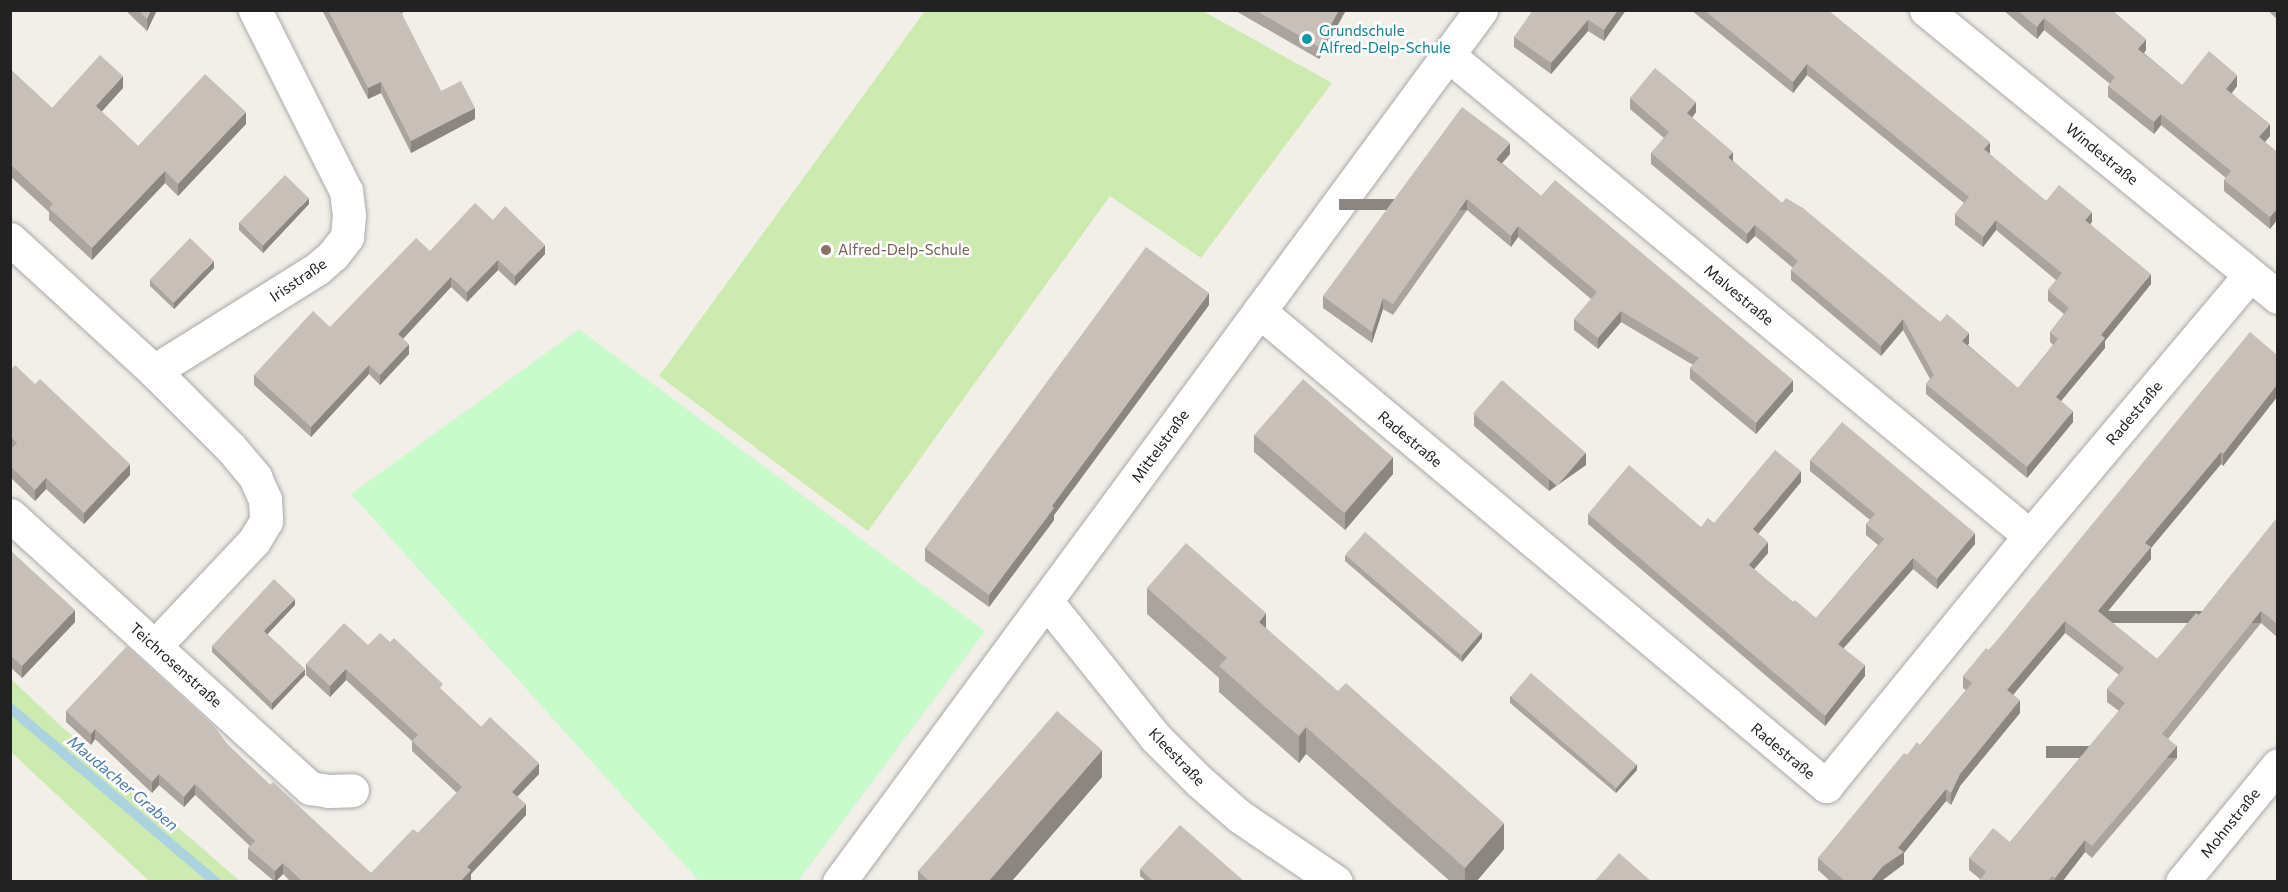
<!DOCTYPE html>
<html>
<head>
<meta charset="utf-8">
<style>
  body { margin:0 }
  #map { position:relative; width:2288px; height:892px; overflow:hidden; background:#f2efe9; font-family:Commissioner,sans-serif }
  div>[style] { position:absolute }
  .grass>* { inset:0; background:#cdebb0 }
  .park>* { inset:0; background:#c8facc }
  .stream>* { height:10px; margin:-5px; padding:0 5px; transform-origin:5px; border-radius:5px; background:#aad3df }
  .roads { filter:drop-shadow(0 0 2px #a9a9a9) drop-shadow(0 0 2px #a9a9a9) }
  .minor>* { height:33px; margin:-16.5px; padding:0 16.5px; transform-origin:16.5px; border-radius:16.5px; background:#fff }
  .wall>* { inset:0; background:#aba49e }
  .shaded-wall>* { inset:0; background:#8b8681; transform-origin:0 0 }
  .building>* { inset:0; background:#c7bfb8; transform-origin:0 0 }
  .dots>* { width:16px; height:16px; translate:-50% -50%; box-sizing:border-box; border:3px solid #fff; border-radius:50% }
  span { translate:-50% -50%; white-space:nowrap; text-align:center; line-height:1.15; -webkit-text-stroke:5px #fff; paint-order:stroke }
  .culture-label { font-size:15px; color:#0d838f }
  .left { translate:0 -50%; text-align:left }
  .street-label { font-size:15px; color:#222 }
  .education-label { font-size:15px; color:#785e54 }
  .water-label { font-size:16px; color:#4a7aab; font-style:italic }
  .frame { position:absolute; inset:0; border:12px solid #222; pointer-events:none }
</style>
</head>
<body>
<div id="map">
  <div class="grass">
    <i style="clip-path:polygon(925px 11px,1203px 11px,1332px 83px,1201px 258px,1110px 196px,868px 531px,659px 376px)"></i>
    <i style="clip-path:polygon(10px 678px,61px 726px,240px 881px,149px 881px,11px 752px)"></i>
  </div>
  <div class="park">
    <i style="clip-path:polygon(579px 329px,985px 631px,798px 881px,699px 881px,351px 494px)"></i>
  </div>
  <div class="stream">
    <i style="left:10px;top:708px;width:270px;rotate:40.2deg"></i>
  </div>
  <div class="roads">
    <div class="minor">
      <i style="left:1926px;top:10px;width:454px;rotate:39.2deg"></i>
      <i style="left:1448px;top:55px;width:755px;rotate:39.57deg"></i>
      <i style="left:10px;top:239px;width:195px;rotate:42.5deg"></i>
      <i style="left:154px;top:371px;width:109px;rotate:45deg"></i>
      <i style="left:231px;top:448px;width:38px;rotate:50deg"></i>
      <i style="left:255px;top:477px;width:24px;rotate:66deg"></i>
      <i style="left:265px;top:499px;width:22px;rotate:87deg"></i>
      <i style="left:266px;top:521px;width:23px;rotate:121deg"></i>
      <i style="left:254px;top:541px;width:144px;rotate:133.3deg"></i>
      <i style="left:1259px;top:311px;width:740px;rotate:39.95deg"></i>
      <i style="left:1826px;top:786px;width:323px;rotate:-50.8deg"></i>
      <i style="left:2030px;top:536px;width:341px;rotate:-49.9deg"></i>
      <i style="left:154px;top:371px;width:194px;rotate:-32.1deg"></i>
      <i style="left:318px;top:268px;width:20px;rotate:-41deg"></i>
      <i style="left:333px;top:255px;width:23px;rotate:-52deg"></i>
      <i style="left:347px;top:237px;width:22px;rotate:-85deg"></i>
      <i style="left:349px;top:215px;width:24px;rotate:-97deg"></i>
      <i style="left:346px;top:191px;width:203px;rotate:-116.7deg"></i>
      <i style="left:10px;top:515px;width:406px;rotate:42.3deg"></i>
      <i style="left:310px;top:788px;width:19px;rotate:9deg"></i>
      <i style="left:329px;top:791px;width:23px;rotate:-2deg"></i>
      <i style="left:1047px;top:602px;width:173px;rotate:51.3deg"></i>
      <i style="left:1155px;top:737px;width:62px;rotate:45deg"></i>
      <i style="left:1199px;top:781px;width:53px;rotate:41.2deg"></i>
      <i style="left:1239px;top:816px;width:117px;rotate:34.2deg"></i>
      <i style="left:839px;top:882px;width:1083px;rotate:-53.64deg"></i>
      <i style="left:2182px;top:882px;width:151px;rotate:-50.6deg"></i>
    </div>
  </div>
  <div class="wall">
    <i style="clip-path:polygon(125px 10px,157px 10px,147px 31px)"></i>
    <i style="clip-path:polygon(322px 10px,403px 10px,403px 13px,401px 14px,441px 91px,475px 119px,411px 153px,381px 93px,368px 99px)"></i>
    <i style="clip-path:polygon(1234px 10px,1346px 10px,1319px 59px)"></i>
    <i style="clip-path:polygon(1626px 10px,1604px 41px,1588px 31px,1551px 74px,1514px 47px,1514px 37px)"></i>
    <i style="clip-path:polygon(1691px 10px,1828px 10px,1990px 153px,1989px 154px,2046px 201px,2092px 222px,2090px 224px,2151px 284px,2105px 341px,2105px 348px,2061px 401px,2073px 422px,2027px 478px,1926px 394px,1926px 384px,1930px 379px,1903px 330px,1881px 356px,1791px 280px,1791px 270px,1793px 268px,1755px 236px,1747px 244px,1651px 164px,1651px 153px,1664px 138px,1630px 109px,1630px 98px,1696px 112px,1692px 118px,1733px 161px,1782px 203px,1940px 322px,1969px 343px,1968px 345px,2018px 388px,2053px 345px,2050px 342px,2050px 332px,2064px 314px,2048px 301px,2048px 290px,2056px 280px,1996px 230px,1983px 247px,1955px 225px,1955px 214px,1964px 203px,1807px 75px,1793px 93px)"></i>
    <i style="clip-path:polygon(2003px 10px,2112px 10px,2146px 50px,2144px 53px,2182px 85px,2237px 86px,2232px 93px,2270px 136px,2265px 142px,2277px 152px,2277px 220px,2270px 229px,2224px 191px,2224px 180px,2226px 178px,2161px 125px,2154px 134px,2108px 97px,2108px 86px,2110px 84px,2044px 30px,2037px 39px)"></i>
    <i style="clip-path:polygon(2267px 10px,2277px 10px,2277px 19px)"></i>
    <i style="clip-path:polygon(10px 69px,52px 108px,123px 88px,101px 111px,138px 146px,246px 124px,178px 196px,165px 183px,92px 260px,49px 220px,49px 212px,10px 176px)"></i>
    <i style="clip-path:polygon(1510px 154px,1502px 163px,1541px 196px,1793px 391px,1756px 434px,1690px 379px,1690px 368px,1693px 365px,1621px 322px,1598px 349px,1574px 330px,1574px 319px,1591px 299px,1518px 237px,1511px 247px,1467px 210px,1393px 315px,1383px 309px,1372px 343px,1323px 308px,1323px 296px)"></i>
    <i style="clip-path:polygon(309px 204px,263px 253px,239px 230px,239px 223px)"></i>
    <i style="clip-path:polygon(493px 220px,545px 254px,515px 286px,498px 270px,467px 302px,451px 287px,403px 339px,409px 354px,380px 385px,369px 374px,311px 437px,254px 385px,254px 375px,330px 327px)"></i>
    <i style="clip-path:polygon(214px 268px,174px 309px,150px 286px,150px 280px)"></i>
    <i style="clip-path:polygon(1209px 305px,1054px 515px,1054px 520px,989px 607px,925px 561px,925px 548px)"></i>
    <i style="clip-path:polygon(2277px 355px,2277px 397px,2223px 466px,2221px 464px,2151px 548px,2151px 559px,2104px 616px,2157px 659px,2199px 615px,2277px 518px,2277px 637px,2261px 623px,2168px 739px,2177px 758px,2092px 858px,2085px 852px,2062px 882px,1978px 882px,1980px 879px,1969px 870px,1969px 858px,2010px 842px,2119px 711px,2107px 702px,2107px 689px,2119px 675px,2065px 633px,2013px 695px,2020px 713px,1960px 786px,1951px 805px,1946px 801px,1904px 853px,1904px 864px,1880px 882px,1831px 882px,1818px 870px,1818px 858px,1907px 755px,1920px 745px,1966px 690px,1963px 688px,1963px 676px)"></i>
    <i style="clip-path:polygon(10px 370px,130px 475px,84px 524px,46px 489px,35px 501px,10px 477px,10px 450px,12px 448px,10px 447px)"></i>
    <i style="clip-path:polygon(1474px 414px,1586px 465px,1549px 491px,1474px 426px)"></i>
    <i style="clip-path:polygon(1254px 435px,1393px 474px,1345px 530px,1254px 452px)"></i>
    <i style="clip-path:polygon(1810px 460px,1975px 544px,1937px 589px,1913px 569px,1844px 648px,1865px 676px,1825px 726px,1588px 524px,1588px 514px,1701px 527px,1714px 523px,1801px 482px,1758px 534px,1768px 553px,1754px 569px,1793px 602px,1816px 618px,1878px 545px,1866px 535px,1866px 524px,1870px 520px,1810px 471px)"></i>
    <i style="clip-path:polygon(10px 550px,75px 622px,22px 678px,10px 667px)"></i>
    <i style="clip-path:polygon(1345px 555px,1482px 638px,1462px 662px,1345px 561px)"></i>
    <i style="clip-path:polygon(1147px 588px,1266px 628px,1504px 849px,1476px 882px,1451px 882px,1306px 754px,1299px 763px,1219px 692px,1219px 678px,1147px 614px)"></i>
    <i style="clip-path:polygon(295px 605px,267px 634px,305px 675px,272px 710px,212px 652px,212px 646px)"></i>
    <i style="clip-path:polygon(368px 645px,443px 691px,481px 727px,539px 774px,517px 797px,526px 815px,471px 874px,471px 882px,291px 882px,283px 874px,275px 882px,248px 859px,248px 848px,250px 846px,195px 795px,184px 807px,159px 785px,152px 793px,95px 739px,91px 745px,66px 722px,66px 711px,228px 745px,270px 785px,371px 873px,418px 833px,457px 793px,412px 751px,412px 741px,346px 680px,330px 697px,306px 675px,306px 664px)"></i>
    <i style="clip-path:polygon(1510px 696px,1637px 770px,1616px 793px,1510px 703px)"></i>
    <i style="clip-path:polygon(1102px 777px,1011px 882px,918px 882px,918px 871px)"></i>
    <i style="clip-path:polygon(1140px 869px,1245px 882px,1147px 882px,1140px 876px)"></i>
  </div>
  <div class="shaded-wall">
    <i style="clip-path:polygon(151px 10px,157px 10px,147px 31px,147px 19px)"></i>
    <i style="clip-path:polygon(1339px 10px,1346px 10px,1319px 59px,1319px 47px)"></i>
    <i style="clip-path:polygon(1618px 10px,1626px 10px,1604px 41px,1604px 30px)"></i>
    <i style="clip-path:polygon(2044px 18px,2044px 30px,2037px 39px,2037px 27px)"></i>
    <i style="clip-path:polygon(1588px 20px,1588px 31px,1551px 74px,1551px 63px)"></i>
    <i style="clip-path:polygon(2146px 39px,2146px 50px,2138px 60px,2138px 49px)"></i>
    <i style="clip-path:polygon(1807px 64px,1807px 75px,1793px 93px,1793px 82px)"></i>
    <i style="clip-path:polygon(2237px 75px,2237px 86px,2226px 100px,2226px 89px)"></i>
    <i style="clip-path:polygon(123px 76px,123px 88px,96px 118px,96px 106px)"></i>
    <i style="clip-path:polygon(381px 82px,381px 93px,368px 99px,368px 88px)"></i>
    <i style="clip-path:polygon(1696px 102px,1696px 112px,1687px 124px,1687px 113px)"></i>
    <i style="clip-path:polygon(475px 108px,475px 119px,411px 153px,411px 141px)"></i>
    <i style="clip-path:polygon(246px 112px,246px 124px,178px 196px,178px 184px)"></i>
    <i style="clip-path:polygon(2161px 114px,2161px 125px,2154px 134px,2154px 122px)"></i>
    <i style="clip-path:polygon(2270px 124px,2270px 136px,2259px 149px,2259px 137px)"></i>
    <i style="clip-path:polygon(1990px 142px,1990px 153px,1984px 160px,1984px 149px)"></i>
    <i style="clip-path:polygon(1510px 143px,1510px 154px,1496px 170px,1496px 159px)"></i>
    <i style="clip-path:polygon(1733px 152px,1733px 162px,1728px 157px)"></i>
    <i style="clip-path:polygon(165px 171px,165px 183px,92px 260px,92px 248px)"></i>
    <i style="clip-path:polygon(309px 198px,309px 204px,263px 253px,263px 246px)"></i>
    <i style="left:1467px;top:199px;width:11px;height:128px;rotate:90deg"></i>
    <i style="clip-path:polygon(2277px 208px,2277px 220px,2270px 229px,2270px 217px)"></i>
    <i style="clip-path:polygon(2092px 212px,2092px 222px,2085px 230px,2085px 220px)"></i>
    <i style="clip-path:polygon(1996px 220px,1996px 230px,1983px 247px,1983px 237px)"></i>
    <i style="clip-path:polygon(1755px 225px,1755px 236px,1747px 244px,1747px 234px)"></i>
    <i style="clip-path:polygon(1518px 226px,1518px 237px,1511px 247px,1511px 236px)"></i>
    <i style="clip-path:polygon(545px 245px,545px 254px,515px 286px,515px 276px)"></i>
    <i style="clip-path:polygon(498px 260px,498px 270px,467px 302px,467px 292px)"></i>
    <i style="clip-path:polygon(214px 261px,214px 268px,174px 309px,174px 303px)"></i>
    <i style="clip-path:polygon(2151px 274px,2151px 284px,2105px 341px,2105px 348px,2056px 407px,2056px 397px,2101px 335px)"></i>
    <i style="clip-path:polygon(451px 277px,451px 287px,398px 344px,398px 334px)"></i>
    <i style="clip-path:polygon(1209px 293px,1209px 305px,1054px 515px,1054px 520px,989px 607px,989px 595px,1052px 506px)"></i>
    <i style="clip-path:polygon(1383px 298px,1383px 309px,1372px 343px,1372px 332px)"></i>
    <i style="clip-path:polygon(1621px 311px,1621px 322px,1598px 349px,1598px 338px)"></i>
    <i style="clip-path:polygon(1903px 319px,1903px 330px,1881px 356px,1881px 346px)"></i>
    <i style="clip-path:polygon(1969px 333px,1969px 343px,1962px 352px,1962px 341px)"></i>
    <i style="clip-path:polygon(409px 344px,409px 354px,380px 385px,380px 375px)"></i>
    <i style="clip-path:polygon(369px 365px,369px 374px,311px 437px,311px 427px)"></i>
    <i style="clip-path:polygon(1793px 380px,1793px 391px,1756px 434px,1756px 423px)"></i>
    <i style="clip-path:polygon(2277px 385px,2277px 397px,2223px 466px,2223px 454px)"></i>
    <i style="clip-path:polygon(2073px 411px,2073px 422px,2027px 478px,2027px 467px)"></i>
    <i style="clip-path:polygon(2221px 452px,2221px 464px,2151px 548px,2151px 559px,2098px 623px,2098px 611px,2145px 543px)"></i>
    <i style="clip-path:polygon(1586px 453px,1586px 465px,1549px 491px,1549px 479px)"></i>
    <i style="clip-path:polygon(1393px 457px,1393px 474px,1345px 530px,1345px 513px)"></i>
    <i style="clip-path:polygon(130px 464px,130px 475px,84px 524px,84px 513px)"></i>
    <i style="clip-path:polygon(1801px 471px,1801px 482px,1753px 540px,1753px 529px)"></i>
    <i style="clip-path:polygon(46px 478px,46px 489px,35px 501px,35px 490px)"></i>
    <i style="clip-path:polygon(1975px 533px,1975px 544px,1937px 589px,1937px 579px)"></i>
    <i style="clip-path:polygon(1768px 542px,1768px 553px,1749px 575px,1749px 565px)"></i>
    <i style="clip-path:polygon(1913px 558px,1913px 569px,1838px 654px,1838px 644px)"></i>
    <i style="clip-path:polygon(295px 599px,295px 605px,264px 638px,264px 631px)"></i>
    <i style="clip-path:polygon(75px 610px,75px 622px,22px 678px,22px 666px)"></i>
    <i style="left:2261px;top:611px;width:12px;height:158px;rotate:90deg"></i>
    <i style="clip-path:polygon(1266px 613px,1266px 640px,1259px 622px)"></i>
    <i style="clip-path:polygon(2065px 621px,2065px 633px,2007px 702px,2007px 690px)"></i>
    <i style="clip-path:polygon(1482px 632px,1482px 638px,1462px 662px,1462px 655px)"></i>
    <i style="clip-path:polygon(1865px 665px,1865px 676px,1825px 726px,1825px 716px)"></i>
    <i style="clip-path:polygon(305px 669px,305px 675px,272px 710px,272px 703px)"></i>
    <i style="clip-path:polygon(346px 669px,346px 680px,330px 697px,330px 686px)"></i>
    <i style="clip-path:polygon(2020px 700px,2020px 713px,1960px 786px,1951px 805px,1951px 793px,1960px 774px)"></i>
    <i style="clip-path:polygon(1306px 727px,1306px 754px,1299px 763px,1299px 736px)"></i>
    <i style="clip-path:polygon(95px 729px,95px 739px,91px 745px,91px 734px)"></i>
    <i style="left:2177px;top:746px;width:12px;height:131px;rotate:90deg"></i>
    <i style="clip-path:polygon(1102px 750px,1102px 777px,1011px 882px,988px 882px)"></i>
    <i style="clip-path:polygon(539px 763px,539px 774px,512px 802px,512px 792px)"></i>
    <i style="clip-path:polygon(1637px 764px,1637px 770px,1616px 793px,1616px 787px)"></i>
    <i style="clip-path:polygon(159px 774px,159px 785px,152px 793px,152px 782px)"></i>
    <i style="clip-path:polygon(195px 784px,195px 795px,184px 807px,184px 797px)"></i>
    <i style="clip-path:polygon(1946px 789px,1946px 801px,1904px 853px,1904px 864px,1880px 882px,1870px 882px)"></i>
    <i style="clip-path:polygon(526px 804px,526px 815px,471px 874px,471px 882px,460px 882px,467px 867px)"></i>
    <i style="clip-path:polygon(1504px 823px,1504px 849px,1476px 882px,1465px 882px,1465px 868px)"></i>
    <i style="clip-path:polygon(2085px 840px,2085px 852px,2062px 882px,2055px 882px,2055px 878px)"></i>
    <i style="clip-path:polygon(283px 863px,283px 874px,275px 882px,275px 871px)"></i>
  </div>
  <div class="building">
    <i style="clip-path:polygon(138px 10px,151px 10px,147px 19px)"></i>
    <i style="clip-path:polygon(328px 10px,400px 10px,441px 91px,461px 81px,475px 108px,411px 141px,381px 82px,368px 88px)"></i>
    <i style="clip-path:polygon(1255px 10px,1339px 10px,1319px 47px)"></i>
    <i style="clip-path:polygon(1533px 10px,1618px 10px,1604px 30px,1588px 20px,1551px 63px,1514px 37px)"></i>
    <i style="clip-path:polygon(1704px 10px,1828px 10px,1990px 142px,1984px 149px,2046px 201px,2059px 185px,2092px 212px,2085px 220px,2151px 274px,2101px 335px,2105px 338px,2056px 397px,2073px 411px,2027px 467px,1926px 384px,1934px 375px,1903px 319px,1881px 346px,1791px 270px,1798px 261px,1755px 225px,1747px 234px,1651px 153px,1669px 132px,1630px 98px,1655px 68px,1696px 102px,1687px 113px,1733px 152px,1728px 157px,1782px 203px,1786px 198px,1803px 208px,1940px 322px,1947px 314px,1969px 333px,1962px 341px,2018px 388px,2058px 339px,2050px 332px,2069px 308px,2048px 290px,2062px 273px,1996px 220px,1983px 237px,1955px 214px,1969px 197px,1807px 64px,1793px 82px)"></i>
    <i style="clip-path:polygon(2017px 10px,2112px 10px,2146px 39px,2138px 49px,2182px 85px,2209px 51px,2237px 75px,2226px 89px,2270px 124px,2259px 137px,2277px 152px,2277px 209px,2270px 217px,2224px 180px,2231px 171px,2161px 114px,2154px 122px,2108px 86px,2115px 77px,2044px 18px,2037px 27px)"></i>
    <i style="clip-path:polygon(100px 55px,123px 76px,96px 106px,138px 146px,205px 74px,246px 112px,178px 184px,165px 171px,92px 248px,49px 208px,53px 204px,10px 164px,10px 69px,52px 108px)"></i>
    <i style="clip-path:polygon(1462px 107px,1510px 143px,1496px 159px,1541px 196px,1555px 180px,1793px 380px,1756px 423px,1690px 368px,1699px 358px,1621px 311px,1598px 338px,1574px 319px,1597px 292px,1518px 226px,1511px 236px,1467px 199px,1393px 304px,1383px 298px,1372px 332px,1323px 296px)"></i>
    <i style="left:285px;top:175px;width:33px;height:66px;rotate:44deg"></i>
    <i style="clip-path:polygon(475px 203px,493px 220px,505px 206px,545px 245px,515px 276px,498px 260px,467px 292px,451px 277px,398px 334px,409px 344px,380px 375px,369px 365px,311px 427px,254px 375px,313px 311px,330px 327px,416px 238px,430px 251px)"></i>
    <i style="left:190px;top:238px;width:33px;height:58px;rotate:44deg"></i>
    <i style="clip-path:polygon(1146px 247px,1209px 293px,1052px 506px,1054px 508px,989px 595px,925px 548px)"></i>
    <i style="clip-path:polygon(2250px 332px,2277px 355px,2277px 385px,2223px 454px,2221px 452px,2145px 543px,2151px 547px,2098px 611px,2157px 659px,2196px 613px,2199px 615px,2277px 518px,2277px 624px,2261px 611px,2162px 734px,2177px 746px,2092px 846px,2085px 840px,2055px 878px,2052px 876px,2047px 882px,1978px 882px,1986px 872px,1969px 858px,1993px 828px,2010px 842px,2125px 703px,2107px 689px,2124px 668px,2065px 621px,2007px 690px,2020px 700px,1960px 774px,1951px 793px,1946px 789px,1898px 848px,1904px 852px,1882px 867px,1870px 882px,1846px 882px,1818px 858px,1904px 753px,1907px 755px,1917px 742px,1920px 745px,1972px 683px,1963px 676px,1986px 648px,1989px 650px)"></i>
    <i style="clip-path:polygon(15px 365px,35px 384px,40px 379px,130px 464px,84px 513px,46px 478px,35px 490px,10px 466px,10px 450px,17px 443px,10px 436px,10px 370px)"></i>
    <i style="left:1303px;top:379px;width:119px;height:74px;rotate:41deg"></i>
    <i style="left:1502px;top:380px;width:111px;height:44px;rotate:41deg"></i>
    <i style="clip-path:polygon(1842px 422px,1975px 533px,1937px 579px,1913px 558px,1838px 644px,1865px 665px,1825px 716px,1588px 514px,1629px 465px,1701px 527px,1708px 518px,1714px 523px,1775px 450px,1801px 471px,1753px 529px,1768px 542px,1749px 565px,1793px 602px,1795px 600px,1816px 618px,1884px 539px,1866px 524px,1875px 514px,1810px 460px)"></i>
    <i style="left:1365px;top:532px;width:154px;height:30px;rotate:41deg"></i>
    <i style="clip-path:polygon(1186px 543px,1266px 613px,1259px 622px,1338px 691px,1346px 683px,1504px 823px,1465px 868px,1306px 727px,1299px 736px,1272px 713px,1219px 666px,1227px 658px,1147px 588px)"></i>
    <i style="clip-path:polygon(10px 550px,75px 610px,22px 666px,10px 655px)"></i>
    <i style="clip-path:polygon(274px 579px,295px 599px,264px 631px,305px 669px,272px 703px,212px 646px)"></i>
    <i style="clip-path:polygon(344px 623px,368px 645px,380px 633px,390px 642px,394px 638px,443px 684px,440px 688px,481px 727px,490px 717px,539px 763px,512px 792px,526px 804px,467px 867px,471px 870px,460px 882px,303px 882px,283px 863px,275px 871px,248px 848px,255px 841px,195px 784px,184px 797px,159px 774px,152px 782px,95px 729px,91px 734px,66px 711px,127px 646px,215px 727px,228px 745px,270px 785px,273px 782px,371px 873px,413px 829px,418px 833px,462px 787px,412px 741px,418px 735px,346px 669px,330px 686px,306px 664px)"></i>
    <i style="left:1531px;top:673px;width:140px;height:31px;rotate:41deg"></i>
    <i style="clip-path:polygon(1057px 711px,1102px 750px,988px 882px,930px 882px,918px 871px)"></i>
    <i style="clip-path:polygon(1180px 825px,1245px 882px,1154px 882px,1140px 869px)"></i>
    <i style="clip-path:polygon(1619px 853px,1652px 882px,1594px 882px)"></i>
  </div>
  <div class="dots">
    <i style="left:1307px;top:39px;background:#0f9aa8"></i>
    <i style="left:826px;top:250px;background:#8d6e63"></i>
  </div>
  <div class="culture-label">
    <span class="left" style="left:1319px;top:39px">Grundschule<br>Alfred-Delp-Schule</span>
  </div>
  <div class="street-label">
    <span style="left:2102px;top:154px;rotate:39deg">Windestraße</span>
    <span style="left:298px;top:280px;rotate:-34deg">Irisstraße</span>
    <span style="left:1739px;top:295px;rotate:40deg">Malvestraße</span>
    <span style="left:2134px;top:413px;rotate:-50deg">Radestraße</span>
    <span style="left:1410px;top:439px;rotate:40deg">Radestraße</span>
    <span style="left:1160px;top:446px;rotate:-54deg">Mittelstraße</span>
    <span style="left:176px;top:665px;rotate:42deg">Teichrosenstraße</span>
    <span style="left:1783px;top:751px;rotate:40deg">Radestraße</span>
    <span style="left:1177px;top:757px;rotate:46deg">Kleestraße</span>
    <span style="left:2230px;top:823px;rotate:-51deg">Mohnstraße</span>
  </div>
  <div class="education-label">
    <span class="left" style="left:838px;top:250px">Alfred-Delp-Schule</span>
  </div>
  <div class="water-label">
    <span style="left:123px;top:783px;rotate:40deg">Maudacher Graben</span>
  </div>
  <div class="frame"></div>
</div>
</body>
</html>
